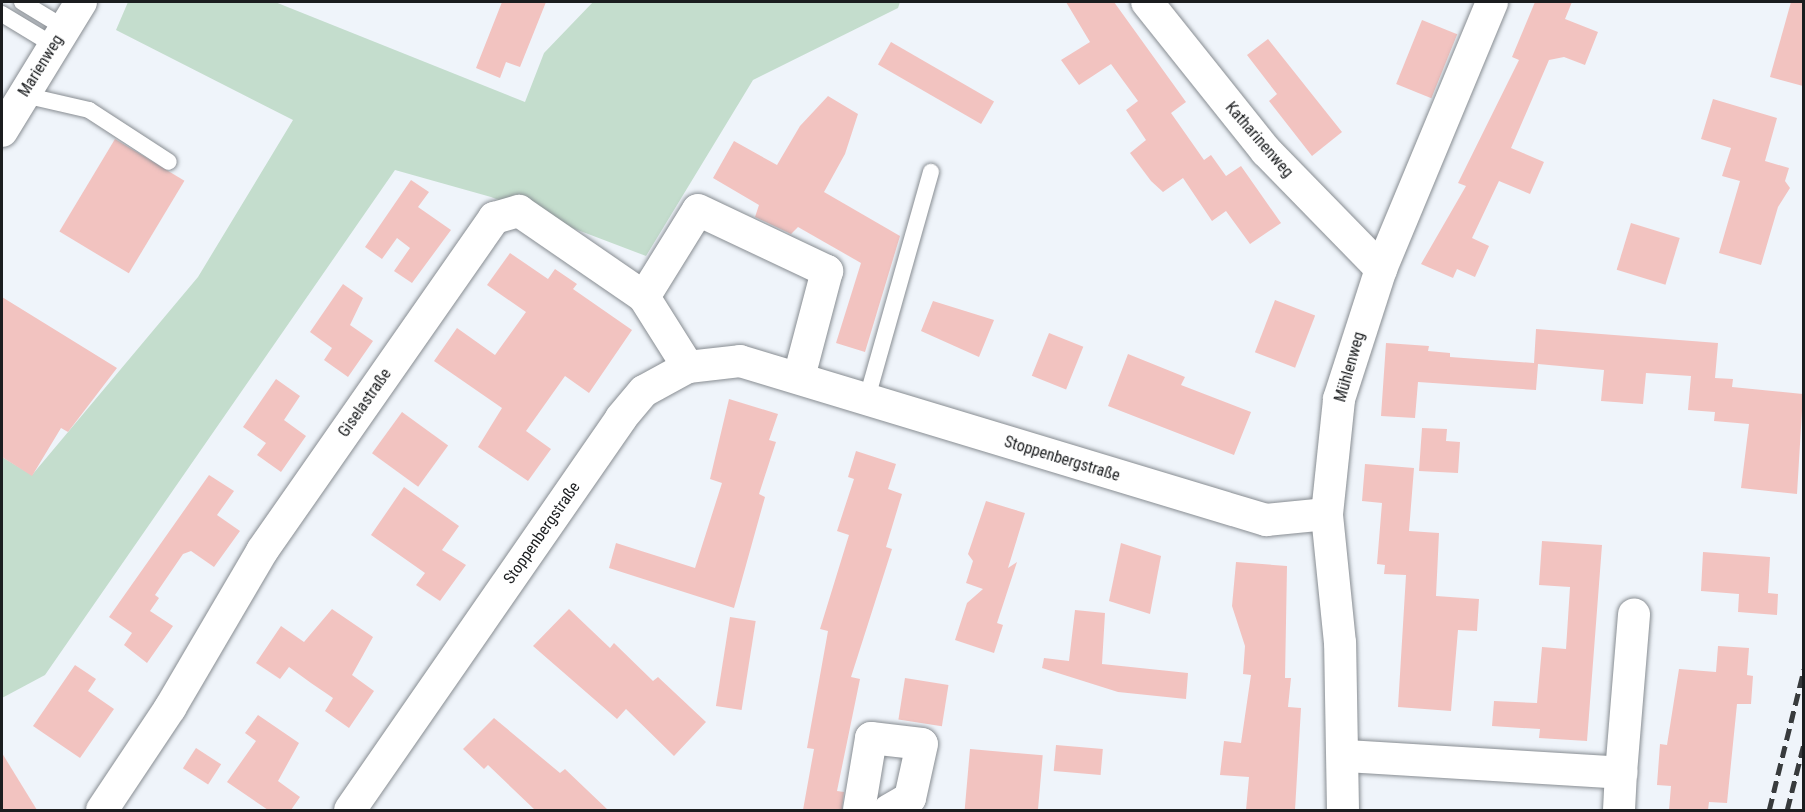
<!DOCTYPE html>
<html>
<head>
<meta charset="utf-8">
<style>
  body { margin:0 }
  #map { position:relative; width:1805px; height:812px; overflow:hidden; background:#eff4fa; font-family:"Roboto Condensed",sans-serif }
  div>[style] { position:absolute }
  .green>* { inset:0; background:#c4ddcd }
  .building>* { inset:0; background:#f2c3c0; transform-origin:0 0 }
  .roads { filter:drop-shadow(0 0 2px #888d92) drop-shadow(0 0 2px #888d92) }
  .lane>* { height:16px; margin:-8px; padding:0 8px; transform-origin:8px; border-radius:8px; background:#fff }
  .street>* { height:32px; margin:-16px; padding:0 16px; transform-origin:16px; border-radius:16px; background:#fff }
  .rail>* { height:4.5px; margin-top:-2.25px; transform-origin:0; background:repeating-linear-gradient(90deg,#383b3d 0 12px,transparent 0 18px) }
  span { translate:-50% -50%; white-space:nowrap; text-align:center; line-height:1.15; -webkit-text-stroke:4.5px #fff; paint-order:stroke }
  .street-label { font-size:16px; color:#1b1d1f }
  .frame { position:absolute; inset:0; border:3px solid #1b1d1f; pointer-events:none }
</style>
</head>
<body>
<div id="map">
  <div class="green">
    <i style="clip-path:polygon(128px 2px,275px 2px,525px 102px,544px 53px,593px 2px,900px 2px,898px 8px,753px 80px,646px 256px,491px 197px,395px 170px,45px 675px,2px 698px,2px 457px,32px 475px,198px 277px,293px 120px,116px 30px)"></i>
  </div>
  <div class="building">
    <i style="clip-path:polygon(502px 2px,546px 2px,520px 67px,506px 62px,500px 78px,476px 68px)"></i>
    <i style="clip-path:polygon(1066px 2px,1114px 2px,1186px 102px,1171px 113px,1204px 160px,1211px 155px,1226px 176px,1241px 166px,1281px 223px,1250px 244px,1226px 211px,1212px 221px,1183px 178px,1163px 192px,1151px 181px,1130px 153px,1146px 140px,1126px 110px,1138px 101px,1111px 64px,1079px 85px,1061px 60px,1090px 42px)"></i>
    <i style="clip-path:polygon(1535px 2px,1572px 2px,1565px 19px,1598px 32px,1585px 65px,1564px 57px,1549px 60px,1511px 148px,1544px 162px,1530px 194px,1499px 181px,1472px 238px,1489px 246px,1475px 277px,1457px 269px,1453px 278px,1421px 264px,1466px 186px,1458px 183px,1519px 60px,1512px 57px)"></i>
    <i style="clip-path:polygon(1791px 2px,1803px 2px,1803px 86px,1770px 77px)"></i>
    <i style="left:1422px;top:20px;width:38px;height:69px;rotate:22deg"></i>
    <i style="clip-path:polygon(1268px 39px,1342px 132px,1312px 156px,1269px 101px,1277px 94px,1247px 55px)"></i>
    <i style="left:891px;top:42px;width:119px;height:26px;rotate:30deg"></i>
    <i style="clip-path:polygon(828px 96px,858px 114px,845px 154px,824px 192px,900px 236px,865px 352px,836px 343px,861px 263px,798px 227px,791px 234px,755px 217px,759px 205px,713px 178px,734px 141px,777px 165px,800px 126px)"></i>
    <i style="clip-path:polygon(1713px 99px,1777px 118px,1765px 161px,1789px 168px,1785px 181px,1790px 188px,1778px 207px,1761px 265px,1719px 253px,1740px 181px,1722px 176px,1731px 148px,1701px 139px)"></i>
    <i style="left:115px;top:139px;width:81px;height:108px;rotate:31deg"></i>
    <i style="clip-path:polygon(411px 180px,429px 192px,418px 207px,451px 230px,412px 283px,394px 271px,410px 248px,397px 238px,382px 259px,365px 247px)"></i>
    <i style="left:1631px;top:223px;width:51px;height:49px;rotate:17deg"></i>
    <i style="clip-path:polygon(510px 253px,548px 279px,555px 269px,577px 284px,573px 289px,632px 330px,589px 393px,565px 376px,526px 431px,551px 449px,528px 481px,478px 447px,502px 408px,434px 361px,457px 328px,495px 355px,526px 312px,487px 285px)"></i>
    <i style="clip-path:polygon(343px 284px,363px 298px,350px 325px,373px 341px,348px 377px,324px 360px,332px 348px,310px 332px)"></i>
    <i style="clip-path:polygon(2px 297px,117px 368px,68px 432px,61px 428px,32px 476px,2px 457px)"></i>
    <i style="left:1275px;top:300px;width:43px;height:56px;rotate:21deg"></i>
    <i style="clip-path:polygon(933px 301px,994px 320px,979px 357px,921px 331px)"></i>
    <i style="clip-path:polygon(1536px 329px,1718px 343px,1715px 378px,1733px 379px,1732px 387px,1803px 394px,1797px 494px,1741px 488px,1749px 424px,1714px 421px,1715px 412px,1688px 410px,1691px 376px,1646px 373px,1643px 404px,1601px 401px,1604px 370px,1538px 364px,1536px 390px,1418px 382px,1415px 418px,1381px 416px,1386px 343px,1429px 346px,1428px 351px,1450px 353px,1450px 357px,1534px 363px)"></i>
    <i style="left:1049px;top:333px;width:37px;height:46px;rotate:22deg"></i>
    <i style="clip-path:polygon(1128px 354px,1185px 377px,1181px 385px,1251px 412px,1234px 455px,1108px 406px)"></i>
    <i style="clip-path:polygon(276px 379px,300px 396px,284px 420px,306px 436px,281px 472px,257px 455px,266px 443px,243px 427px)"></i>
    <i style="clip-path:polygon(729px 399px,778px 414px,769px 440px,776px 442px,759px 494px,765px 497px,734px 608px,609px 568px,616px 543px,695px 568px,722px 483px,710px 479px)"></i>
    <i style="left:402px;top:412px;width:57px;height:51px;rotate:36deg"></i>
    <i style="clip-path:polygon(1422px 428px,1447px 429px,1446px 441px,1460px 442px,1458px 473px,1419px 471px)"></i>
    <i style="clip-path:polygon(856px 451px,896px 464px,888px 489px,902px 494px,886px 547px,892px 549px,851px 677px,860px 679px,837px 791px,844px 792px,842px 810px,803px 810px,814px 749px,807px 748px,828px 631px,820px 629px,849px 535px,837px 531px,854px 479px,848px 477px)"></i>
    <i style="clip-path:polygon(1365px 464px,1414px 468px,1409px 531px,1439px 533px,1436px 596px,1479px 599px,1477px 631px,1458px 630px,1451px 711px,1398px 707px,1406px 575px,1384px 574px,1385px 565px,1377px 564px,1382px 503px,1362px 501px)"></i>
    <i style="clip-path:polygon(209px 475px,234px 491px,217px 515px,240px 531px,214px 567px,191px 551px,183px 554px,155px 595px,159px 598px,150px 611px,173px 626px,147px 663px,124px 645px,132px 633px,109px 617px)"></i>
    <i style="clip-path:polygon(404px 487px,459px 526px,442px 550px,466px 565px,440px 601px,416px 585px,425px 573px,371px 535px)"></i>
    <i style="clip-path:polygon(986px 501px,1025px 513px,1008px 568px,1017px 562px,997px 623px,1003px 625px,994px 653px,955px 640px,967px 603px,983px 589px,966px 583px,973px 561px,968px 554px)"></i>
    <i style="clip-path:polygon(1542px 541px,1602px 545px,1587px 741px,1539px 738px,1540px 729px,1492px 726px,1494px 701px,1537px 703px,1542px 647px,1566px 649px,1570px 587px,1539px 585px)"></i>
    <i style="clip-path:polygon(1121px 543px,1161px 556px,1150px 614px,1109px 601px)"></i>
    <i style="clip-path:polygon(1703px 552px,1770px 557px,1768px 593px,1778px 594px,1777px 615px,1738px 612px,1739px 594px,1701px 591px)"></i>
    <i style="clip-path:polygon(1236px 562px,1287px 566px,1285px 678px,1291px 678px,1288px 707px,1301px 708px,1295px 810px,1246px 810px,1249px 777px,1220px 775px,1224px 741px,1241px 743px,1251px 675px,1243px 674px,1245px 646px,1232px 606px)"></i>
    <i style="clip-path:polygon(332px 609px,373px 637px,352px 675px,374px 691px,349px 728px,325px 711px,333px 698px,311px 683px,289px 667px,280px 679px,256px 663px,281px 626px,304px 642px)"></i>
    <i style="clip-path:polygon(569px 609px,610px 648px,614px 643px,653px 681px,658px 677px,706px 722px,674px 756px,626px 709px,617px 719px,533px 646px)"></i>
    <i style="clip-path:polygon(1075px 610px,1105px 613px,1102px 664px,1188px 673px,1186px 699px,1118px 692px,1042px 668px,1044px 658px,1069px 661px)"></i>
    <i style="left:730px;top:617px;width:26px;height:90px;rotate:9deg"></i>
    <i style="clip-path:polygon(1718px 646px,1749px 648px,1747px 675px,1753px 676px,1751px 704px,1737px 704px,1727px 803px,1709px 802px,1708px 810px,1669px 810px,1671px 786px,1657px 785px,1660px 744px,1667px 745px,1679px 669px,1716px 672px)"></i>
    <i style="clip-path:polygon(75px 665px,96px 679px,88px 691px,114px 709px,80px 758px,33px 726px)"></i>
    <i style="left:905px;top:678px;width:44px;height:42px;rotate:9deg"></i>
    <i style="clip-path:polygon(258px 715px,299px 743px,278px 781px,300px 797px,291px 810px,268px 810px,227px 782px,256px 741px,245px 733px)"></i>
    <i style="clip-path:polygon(494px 718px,560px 773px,565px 769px,608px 810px,535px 810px,488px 765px,484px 769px,463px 749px)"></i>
    <i style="left:1056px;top:745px;width:47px;height:26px;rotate:5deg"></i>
    <i style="left:196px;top:748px;width:30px;height:24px;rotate:33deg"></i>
    <i style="left:970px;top:749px;width:73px;height:61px;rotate:5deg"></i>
    <i style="clip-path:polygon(2px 753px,37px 810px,2px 810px)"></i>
  </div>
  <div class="roads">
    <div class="lane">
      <i style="left:22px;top:2px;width:50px;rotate:31.2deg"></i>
      <i style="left:2px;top:14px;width:62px;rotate:31.1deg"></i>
      <i style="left:24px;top:95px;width:67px;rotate:13deg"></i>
      <i style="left:89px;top:110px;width:95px;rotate:33deg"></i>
      <i style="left:867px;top:398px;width:235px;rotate:-74.2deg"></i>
    </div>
    <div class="street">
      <i style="left:1147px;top:2px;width:191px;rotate:51.4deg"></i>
      <i style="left:1266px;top:151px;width:165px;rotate:45.7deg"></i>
      <i style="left:2px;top:131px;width:151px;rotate:-58.5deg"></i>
      <i style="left:644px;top:297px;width:102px;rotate:-58.2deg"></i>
      <i style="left:698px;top:210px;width:143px;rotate:25.3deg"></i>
      <i style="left:827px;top:271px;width:110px;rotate:104.8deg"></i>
      <i style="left:1346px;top:756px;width:276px;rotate:3.5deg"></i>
      <i style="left:1621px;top:773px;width:159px;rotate:-85.3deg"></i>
      <i style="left:102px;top:810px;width:123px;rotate:-56.3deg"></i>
      <i style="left:170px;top:708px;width:182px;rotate:-59.6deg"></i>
      <i style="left:262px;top:551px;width:406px;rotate:-55.1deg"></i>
      <i style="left:494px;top:218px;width:26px;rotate:-16deg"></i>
      <i style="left:519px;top:211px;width:152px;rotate:34.5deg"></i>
      <i style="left:644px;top:297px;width:83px;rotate:57.8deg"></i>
      <i style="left:350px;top:810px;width:477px;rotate:-55.3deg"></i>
      <i style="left:621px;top:418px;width:35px;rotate:-50deg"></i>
      <i style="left:644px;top:391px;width:50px;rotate:-28.6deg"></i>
      <i style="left:688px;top:367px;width:52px;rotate:-6.6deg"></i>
      <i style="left:740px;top:361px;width:550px;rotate:16.82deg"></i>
      <i style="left:1266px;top:520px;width:61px;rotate:-5.6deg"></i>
      <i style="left:859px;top:810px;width:73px;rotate:-80.5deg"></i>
      <i style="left:871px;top:738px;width:51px;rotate:6.7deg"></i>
      <i style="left:922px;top:744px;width:55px;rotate:102.5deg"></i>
      <i style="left:910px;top:798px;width:24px;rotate:150deg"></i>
      <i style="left:1343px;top:810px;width:167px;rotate:-91deg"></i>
      <i style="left:1340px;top:643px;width:130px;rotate:-95.8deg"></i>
      <i style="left:1327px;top:514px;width:116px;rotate:-84deg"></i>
      <i style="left:1339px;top:399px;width:137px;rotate:-72.1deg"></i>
      <i style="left:1381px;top:269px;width:289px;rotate:-67.4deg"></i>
      <i style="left:1619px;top:810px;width:37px;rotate:-87deg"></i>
    </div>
  </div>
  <div class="rail">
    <i style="left:1769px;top:810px;width:145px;rotate:-76.1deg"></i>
    <i style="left:1787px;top:810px;width:69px;rotate:-75.8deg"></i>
  </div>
  <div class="street-label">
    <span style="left:41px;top:66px;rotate:-58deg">Marienweg</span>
    <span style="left:1259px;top:140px;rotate:49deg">Katharinenweg</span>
    <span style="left:1350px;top:367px;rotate:-74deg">Mühlenweg</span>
    <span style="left:365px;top:403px;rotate:-55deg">Giselastraße</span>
    <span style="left:1062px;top:459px;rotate:17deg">Stoppenbergstraße</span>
    <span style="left:542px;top:533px;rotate:-55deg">Stoppenbergstraße</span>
  </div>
  <div class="frame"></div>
</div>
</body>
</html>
